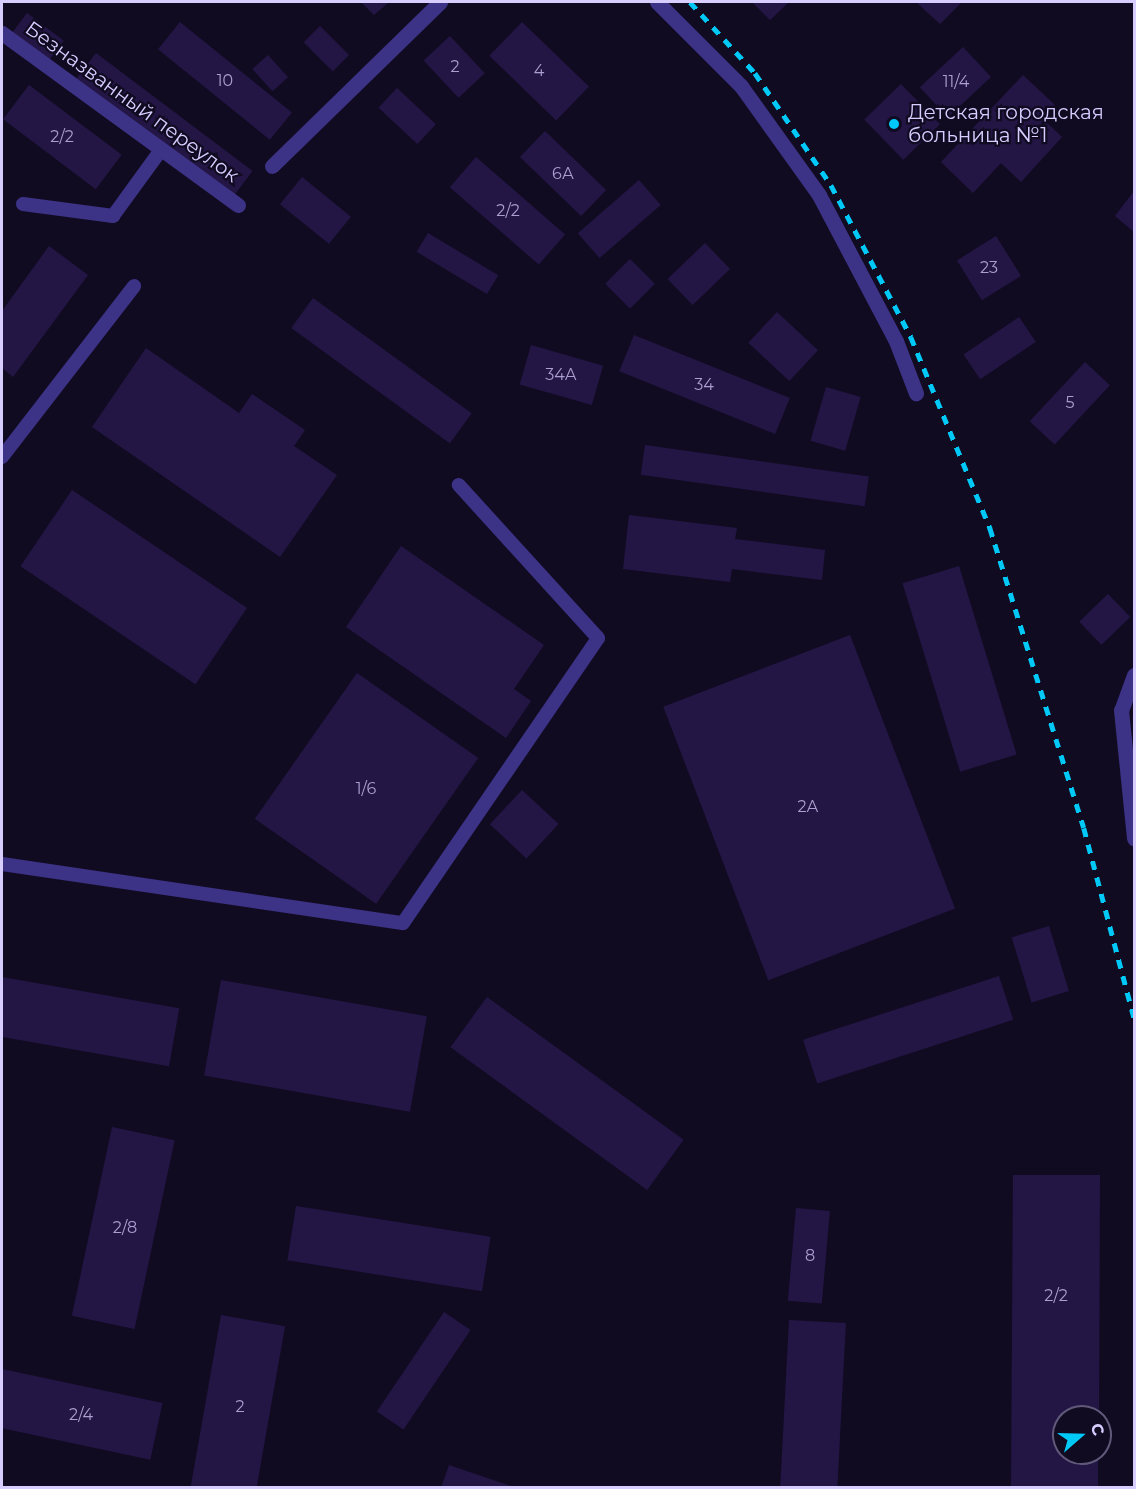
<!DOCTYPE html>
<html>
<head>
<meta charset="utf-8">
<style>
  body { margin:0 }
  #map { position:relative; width:1136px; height:1489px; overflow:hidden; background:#110b22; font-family:Montserrat,sans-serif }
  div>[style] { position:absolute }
  .building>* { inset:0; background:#231645; transform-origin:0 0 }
  .lane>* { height:14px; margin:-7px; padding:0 7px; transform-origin:7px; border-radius:7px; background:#3c3286 }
  .street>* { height:15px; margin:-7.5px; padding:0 7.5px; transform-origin:7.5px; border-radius:7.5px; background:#3c3286 }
  .rail>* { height:4.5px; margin-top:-2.25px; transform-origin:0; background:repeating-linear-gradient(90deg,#00c9f8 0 9px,transparent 0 17px) }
  .dots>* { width:16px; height:16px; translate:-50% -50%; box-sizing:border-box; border:3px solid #110b22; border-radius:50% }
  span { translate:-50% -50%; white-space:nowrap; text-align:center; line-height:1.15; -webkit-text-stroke:4.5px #110b22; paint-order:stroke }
  .number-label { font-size:16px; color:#aa9fd0 }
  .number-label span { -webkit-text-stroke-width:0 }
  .street-label { font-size:20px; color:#d7cdff }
  .poi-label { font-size:20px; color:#d7cdff }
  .left { translate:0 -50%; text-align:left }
  .frame { position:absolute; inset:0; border:3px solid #d7cdff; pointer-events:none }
  .north { position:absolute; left:1052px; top:1405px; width:60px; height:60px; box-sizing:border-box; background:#110b22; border:2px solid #60597a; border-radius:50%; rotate:70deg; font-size:16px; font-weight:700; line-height:24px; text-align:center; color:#d7cdff }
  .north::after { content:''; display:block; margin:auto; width:21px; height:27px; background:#00c9f8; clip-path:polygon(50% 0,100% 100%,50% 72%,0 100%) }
</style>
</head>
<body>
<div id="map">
  <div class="building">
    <i style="clip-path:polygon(361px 2px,389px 2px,374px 15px)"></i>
    <i style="clip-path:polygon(752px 2px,789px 2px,770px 20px)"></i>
    <i style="clip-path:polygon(916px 2px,962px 2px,940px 24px)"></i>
    <i style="left:27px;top:13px;width:46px;height:24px;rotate:37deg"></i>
    <i style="left:180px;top:22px;width:144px;height:35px;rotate:39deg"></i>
    <i style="left:522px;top:22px;width:93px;height:47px;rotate:44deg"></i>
    <i style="left:320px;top:26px;width:41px;height:23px;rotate:45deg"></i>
    <i style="left:450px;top:36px;width:51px;height:36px;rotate:47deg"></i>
    <i style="left:963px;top:47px;width:41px;height:59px;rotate:47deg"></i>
    <i style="left:96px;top:53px;width:196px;height:33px;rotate:37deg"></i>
    <i style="left:268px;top:55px;width:30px;height:21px;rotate:48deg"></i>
    <i style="clip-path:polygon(1023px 75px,1055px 105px,1043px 119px,1062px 137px,1021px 182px,1001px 163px,973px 193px,941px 162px)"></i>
    <i style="left:901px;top:84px;width:56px;height:51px;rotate:46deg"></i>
    <i style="left:29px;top:85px;width:116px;height:43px;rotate:37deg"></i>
    <i style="left:397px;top:88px;width:53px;height:27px;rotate:43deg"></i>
    <i style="left:545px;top:131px;width:85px;height:36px;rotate:44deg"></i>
    <i style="left:476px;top:157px;width:118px;height:40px;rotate:41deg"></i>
    <i style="left:302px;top:177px;width:63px;height:35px;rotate:39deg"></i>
    <i style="left:639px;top:180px;width:33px;height:81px;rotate:49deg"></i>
    <i style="clip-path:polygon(1134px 191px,1134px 232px,1115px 216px)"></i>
    <i style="left:428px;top:233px;width:82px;height:22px;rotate:31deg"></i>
    <i style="left:996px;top:236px;width:47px;height:46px;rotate:58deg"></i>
    <i style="left:705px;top:243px;width:36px;height:52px;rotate:46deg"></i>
    <i style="clip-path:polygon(49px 246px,88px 275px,13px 377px,2px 368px,2px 311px)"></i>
    <i style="left:630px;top:259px;width:35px;height:35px;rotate:45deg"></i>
    <i style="left:313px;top:298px;width:196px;height:37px;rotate:36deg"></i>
    <i style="left:777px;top:312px;width:56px;height:42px;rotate:43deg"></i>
    <i style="left:1019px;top:317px;width:30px;height:67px;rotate:56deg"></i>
    <i style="left:634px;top:335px;width:168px;height:39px;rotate:22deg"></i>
    <i style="left:531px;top:345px;width:75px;height:41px;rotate:16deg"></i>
    <i style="clip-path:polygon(146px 348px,239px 413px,252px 394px,305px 430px,294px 446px,337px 475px,280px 557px,92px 427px)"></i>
    <i style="left:1085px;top:362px;width:34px;height:81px;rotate:43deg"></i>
    <i style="left:826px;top:387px;width:36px;height:56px;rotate:16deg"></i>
    <i style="left:645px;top:445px;width:226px;height:30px;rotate:8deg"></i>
    <i style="left:72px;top:490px;width:211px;height:92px;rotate:34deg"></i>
    <i style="clip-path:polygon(629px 515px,737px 528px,735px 539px,825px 550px,822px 580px,732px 569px,730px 582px,623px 569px)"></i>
    <i style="clip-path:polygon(401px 546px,544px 645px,514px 689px,531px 701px,506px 738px,346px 627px)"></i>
    <i style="left:959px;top:566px;width:197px;height:59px;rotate:73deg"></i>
    <i style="left:1108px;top:594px;width:32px;height:40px;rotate:46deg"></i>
    <i style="left:850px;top:635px;width:293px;height:200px;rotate:69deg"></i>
    <i style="left:357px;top:673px;width:148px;height:178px;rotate:35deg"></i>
    <i style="left:522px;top:790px;width:50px;height:47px;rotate:43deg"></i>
    <i style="left:1049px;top:926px;width:68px;height:39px;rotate:73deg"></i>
    <i style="left:999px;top:976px;width:46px;height:206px;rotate:72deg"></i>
    <i style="left:2px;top:977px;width:180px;height:59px;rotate:10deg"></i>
    <i style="left:221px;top:980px;width:209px;height:97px;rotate:10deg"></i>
    <i style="left:487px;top:997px;width:243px;height:62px;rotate:36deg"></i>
    <i style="left:112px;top:1127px;width:64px;height:193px;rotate:12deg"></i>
    <i style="clip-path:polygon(1013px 1175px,1100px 1175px,1099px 1417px,1064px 1417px,1064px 1453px,1098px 1453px,1098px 1488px,1011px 1488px)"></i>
    <i style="left:296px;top:1206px;width:197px;height:55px;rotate:9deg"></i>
    <i style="left:796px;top:1208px;width:34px;height:93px;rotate:5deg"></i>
    <i style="left:444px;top:1312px;width:32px;height:120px;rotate:34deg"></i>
    <i style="left:221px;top:1315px;width:65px;height:175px;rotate:10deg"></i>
    <i style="left:789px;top:1320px;width:57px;height:168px;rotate:3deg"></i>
    <i style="left:2px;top:1369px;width:164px;height:58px;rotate:12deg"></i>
    <i style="clip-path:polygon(449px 1465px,514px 1487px,514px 1488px,441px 1488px)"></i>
  </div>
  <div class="lane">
    <i style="left:23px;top:204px;width:91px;rotate:7.6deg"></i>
    <i style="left:113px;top:216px;width:82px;rotate:-54deg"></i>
    <i style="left:2px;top:457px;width:216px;rotate:-52.3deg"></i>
    <i style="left:2px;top:864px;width:405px;rotate:8.4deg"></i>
    <i style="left:403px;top:923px;width:345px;rotate:-55.6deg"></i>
    <i style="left:598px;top:638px;width:207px;rotate:-132.3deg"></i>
  </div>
  <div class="street">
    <i style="left:657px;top:2px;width:119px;rotate:45deg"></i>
    <i style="left:741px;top:86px;width:134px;rotate:54.4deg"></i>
    <i style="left:819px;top:195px;width:165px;rotate:62.2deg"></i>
    <i style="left:896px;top:341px;width:56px;rotate:69deg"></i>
    <i style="left:2px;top:33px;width:292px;rotate:36.1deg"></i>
    <i style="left:272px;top:166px;width:235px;rotate:-44.3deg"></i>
    <i style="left:1134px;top:675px;width:37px;rotate:110deg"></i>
    <i style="left:1121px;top:710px;width:129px;rotate:84.2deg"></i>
  </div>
  <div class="rail">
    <i style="left:690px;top:2px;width:96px;rotate:47.5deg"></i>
    <i style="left:755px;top:73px;width:135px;rotate:55.8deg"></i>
    <i style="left:831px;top:185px;width:172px;rotate:62.2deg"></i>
    <i style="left:911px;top:337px;width:207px;rotate:67.5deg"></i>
    <i style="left:990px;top:528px;width:314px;rotate:72.6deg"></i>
    <i style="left:1084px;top:828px;width:196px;rotate:75.2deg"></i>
  </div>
  <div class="dots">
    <i style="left:894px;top:124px;background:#00c9f8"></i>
  </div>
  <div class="number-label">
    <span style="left:455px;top:67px">2</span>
    <span style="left:539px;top:71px">4</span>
    <span style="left:225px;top:81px">10</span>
    <span style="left:956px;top:82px">11/4</span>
    <span style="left:62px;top:137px">2/2</span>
    <span style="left:563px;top:174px">6А</span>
    <span style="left:508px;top:211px">2/2</span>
    <span style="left:989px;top:268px">23</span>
    <span style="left:561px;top:375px">34А</span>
    <span style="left:704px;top:385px">34</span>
    <span style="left:1070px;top:403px">5</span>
    <span style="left:366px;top:789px">1/6</span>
    <span style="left:808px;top:807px">2А</span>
    <span style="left:125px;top:1228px">2/8</span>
    <span style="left:810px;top:1256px">8</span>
    <span style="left:1056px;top:1296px">2/2</span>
    <span style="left:240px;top:1407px">2</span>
    <span style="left:81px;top:1415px">2/4</span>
  </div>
  <div class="street-label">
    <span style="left:132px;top:102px;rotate:36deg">Безназванный переулок</span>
  </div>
  <div class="poi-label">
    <span class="left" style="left:908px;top:124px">Детская городская<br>больница №1</span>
  </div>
  <div class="frame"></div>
  <div class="north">С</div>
</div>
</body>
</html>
